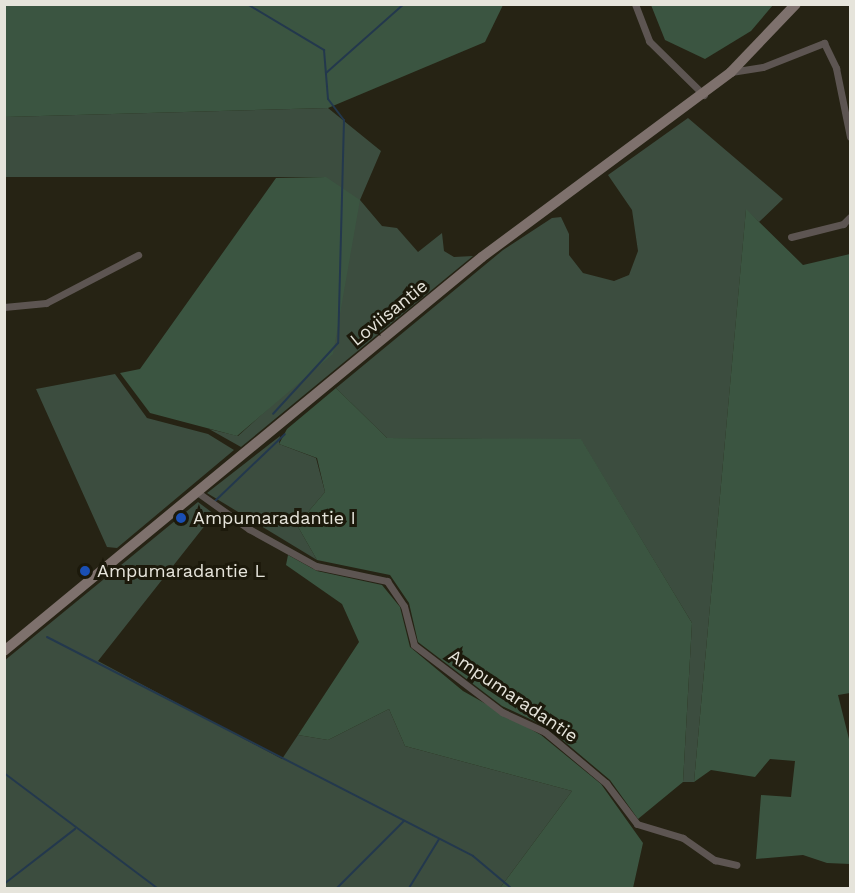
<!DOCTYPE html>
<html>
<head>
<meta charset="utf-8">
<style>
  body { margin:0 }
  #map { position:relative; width:855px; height:893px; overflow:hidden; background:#262314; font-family:"Work Sans",sans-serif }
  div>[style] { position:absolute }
  .green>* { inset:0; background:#3c4d3f }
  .forest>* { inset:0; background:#3b5541 }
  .stream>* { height:2px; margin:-1px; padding:0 1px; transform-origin:1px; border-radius:1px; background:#23384d }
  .minor>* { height:7px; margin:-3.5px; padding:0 3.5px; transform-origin:3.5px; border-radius:3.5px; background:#5d5552 }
  .secondary>* { height:10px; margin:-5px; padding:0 5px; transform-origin:5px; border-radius:5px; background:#7e716d }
  .dots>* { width:16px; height:16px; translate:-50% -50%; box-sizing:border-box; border:3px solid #1c190b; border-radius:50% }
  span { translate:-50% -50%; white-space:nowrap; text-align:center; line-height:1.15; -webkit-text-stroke:6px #1c190b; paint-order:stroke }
  .street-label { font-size:18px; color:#e6e4db }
  .poi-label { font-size:18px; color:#e6e4db }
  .left { translate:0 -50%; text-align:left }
  .frame { position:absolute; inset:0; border:6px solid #e6e4db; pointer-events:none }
</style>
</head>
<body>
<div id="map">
  <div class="green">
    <i style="clip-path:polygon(328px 108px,381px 151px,360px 200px,382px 226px,397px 228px,418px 252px,442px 233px,444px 251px,454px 257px,473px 256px,241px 447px,209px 429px,238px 436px,280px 398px,326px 177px,5px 177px,4px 117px)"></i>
    <i style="clip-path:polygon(688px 118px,783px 199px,759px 222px,746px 210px,694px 782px,683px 782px,692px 623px,581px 440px,387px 438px,336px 388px,503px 250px,552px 218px,561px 217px,569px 234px,569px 255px,583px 273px,614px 281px,629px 275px,638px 251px,632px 210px,608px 175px)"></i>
    <i style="clip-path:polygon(115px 374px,147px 418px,208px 434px,234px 450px,117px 548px,107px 547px,36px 389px)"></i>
    <i style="clip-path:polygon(280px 436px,279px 444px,316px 458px,325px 492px,297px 525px,317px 560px,207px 493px)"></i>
    <i style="clip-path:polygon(198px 502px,214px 514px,98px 661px,282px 759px,298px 735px,328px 740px,389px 709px,405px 746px,572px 791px,500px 888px,5px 888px,4px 661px)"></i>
  </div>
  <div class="forest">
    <i style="clip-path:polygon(4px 5px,5px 4px,503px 5px,485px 42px,328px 108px,5px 117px)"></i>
    <i style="clip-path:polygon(651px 5px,773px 5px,751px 31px,705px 59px,665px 40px)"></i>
    <i style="clip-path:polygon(326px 177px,360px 200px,333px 354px,237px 436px,150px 413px,120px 373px,140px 369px,276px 178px)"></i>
    <i style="clip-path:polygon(746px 209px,803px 265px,850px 254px,850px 693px,838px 695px,850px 743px,850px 864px,827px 863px,803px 855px,756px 859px,761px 795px,791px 797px,795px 761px,770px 759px,755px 777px,711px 770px,694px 782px)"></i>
    <i style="clip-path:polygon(336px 388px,387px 438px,581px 439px,692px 623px,683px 782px,638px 819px,610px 780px,547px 727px,502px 706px,418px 642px,409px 603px,390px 575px,317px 560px,297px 525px,325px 492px,317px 458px,279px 444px,287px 429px)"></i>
    <i style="clip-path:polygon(288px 555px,317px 571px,382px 585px,400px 607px,410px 647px,463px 691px,541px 735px,601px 784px,643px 843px,633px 888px,500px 888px,572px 791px,405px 746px,389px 709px,328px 740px,298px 735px,359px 642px,342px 604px,286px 565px)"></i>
  </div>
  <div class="stream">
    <i style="left:247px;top:4px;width:90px;rotate:30.9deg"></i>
    <i style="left:324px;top:50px;width:49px;rotate:85.3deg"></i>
    <i style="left:328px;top:99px;width:26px;rotate:53deg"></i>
    <i style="left:344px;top:120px;width:223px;rotate:91.5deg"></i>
    <i style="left:338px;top:343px;width:96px;rotate:132.5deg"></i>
    <i style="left:326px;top:73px;width:104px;rotate:-41.5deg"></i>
    <i style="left:214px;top:502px;width:98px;rotate:-43.8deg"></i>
    <i style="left:47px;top:637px;width:479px;rotate:27.2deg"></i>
    <i style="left:473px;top:856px;width:50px;rotate:40.1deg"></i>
    <i style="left:4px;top:773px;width:191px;rotate:36.9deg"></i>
    <i style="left:4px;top:884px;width:90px;rotate:-37.8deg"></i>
    <i style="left:337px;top:888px;width:95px;rotate:-45deg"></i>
    <i style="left:409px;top:888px;width:57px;rotate:-58.5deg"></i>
  </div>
  <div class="minor">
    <i style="left:635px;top:4px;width:40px;rotate:69deg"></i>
    <i style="left:649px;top:41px;width:77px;rotate:44.5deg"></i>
    <i style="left:731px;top:72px;width:32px;rotate:-9deg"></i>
    <i style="left:763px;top:67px;width:66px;rotate:-21.5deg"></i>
    <i style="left:824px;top:43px;width:28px;rotate:64deg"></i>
    <i style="left:836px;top:68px;width:70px;rotate:78.5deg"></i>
    <i style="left:791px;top:237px;width:54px;rotate:-14deg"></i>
    <i style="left:843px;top:224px;width:10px;rotate:-45deg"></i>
    <i style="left:4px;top:307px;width:42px;rotate:-5.4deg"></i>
    <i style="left:46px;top:303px;width:104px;rotate:-27.6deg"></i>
    <i style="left:197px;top:492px;width:64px;rotate:35.4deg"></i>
    <i style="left:249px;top:529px;width:77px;rotate:28.9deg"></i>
    <i style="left:316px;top:566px;width:73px;rotate:11.9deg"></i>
    <i style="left:387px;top:581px;width:30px;rotate:56deg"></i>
    <i style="left:404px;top:606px;width:40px;rotate:75.6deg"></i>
    <i style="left:414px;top:645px;width:111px;rotate:37.3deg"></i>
    <i style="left:502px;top:712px;width:47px;rotate:24.9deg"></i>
    <i style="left:545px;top:732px;width:80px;rotate:39.9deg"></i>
    <i style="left:606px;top:783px;width:51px;rotate:52.9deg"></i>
    <i style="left:637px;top:824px;width:48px;rotate:16.9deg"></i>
    <i style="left:683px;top:838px;width:39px;rotate:35deg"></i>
    <i style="left:715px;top:860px;width:22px;rotate:13deg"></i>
  </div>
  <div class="secondary">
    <i style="left:4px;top:651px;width:619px;rotate:-39.5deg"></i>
    <i style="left:482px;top:257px;width:310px;rotate:-36.6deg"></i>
    <i style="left:731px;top:72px;width:94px;rotate:-46.3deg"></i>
  </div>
  <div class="dots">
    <i style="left:181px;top:518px;background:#1a4fb4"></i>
    <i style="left:85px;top:571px;background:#1a4fb4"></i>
  </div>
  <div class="street-label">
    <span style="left:389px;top:313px;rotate:-39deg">Loviisantie</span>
    <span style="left:513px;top:696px;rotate:34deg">Ampumaradantie</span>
  </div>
  <div class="poi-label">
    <span class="left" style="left:193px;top:518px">Ampumaradantie I</span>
    <span class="left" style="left:97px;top:571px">Ampumaradantie L</span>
  </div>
  <div class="frame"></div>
</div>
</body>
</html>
